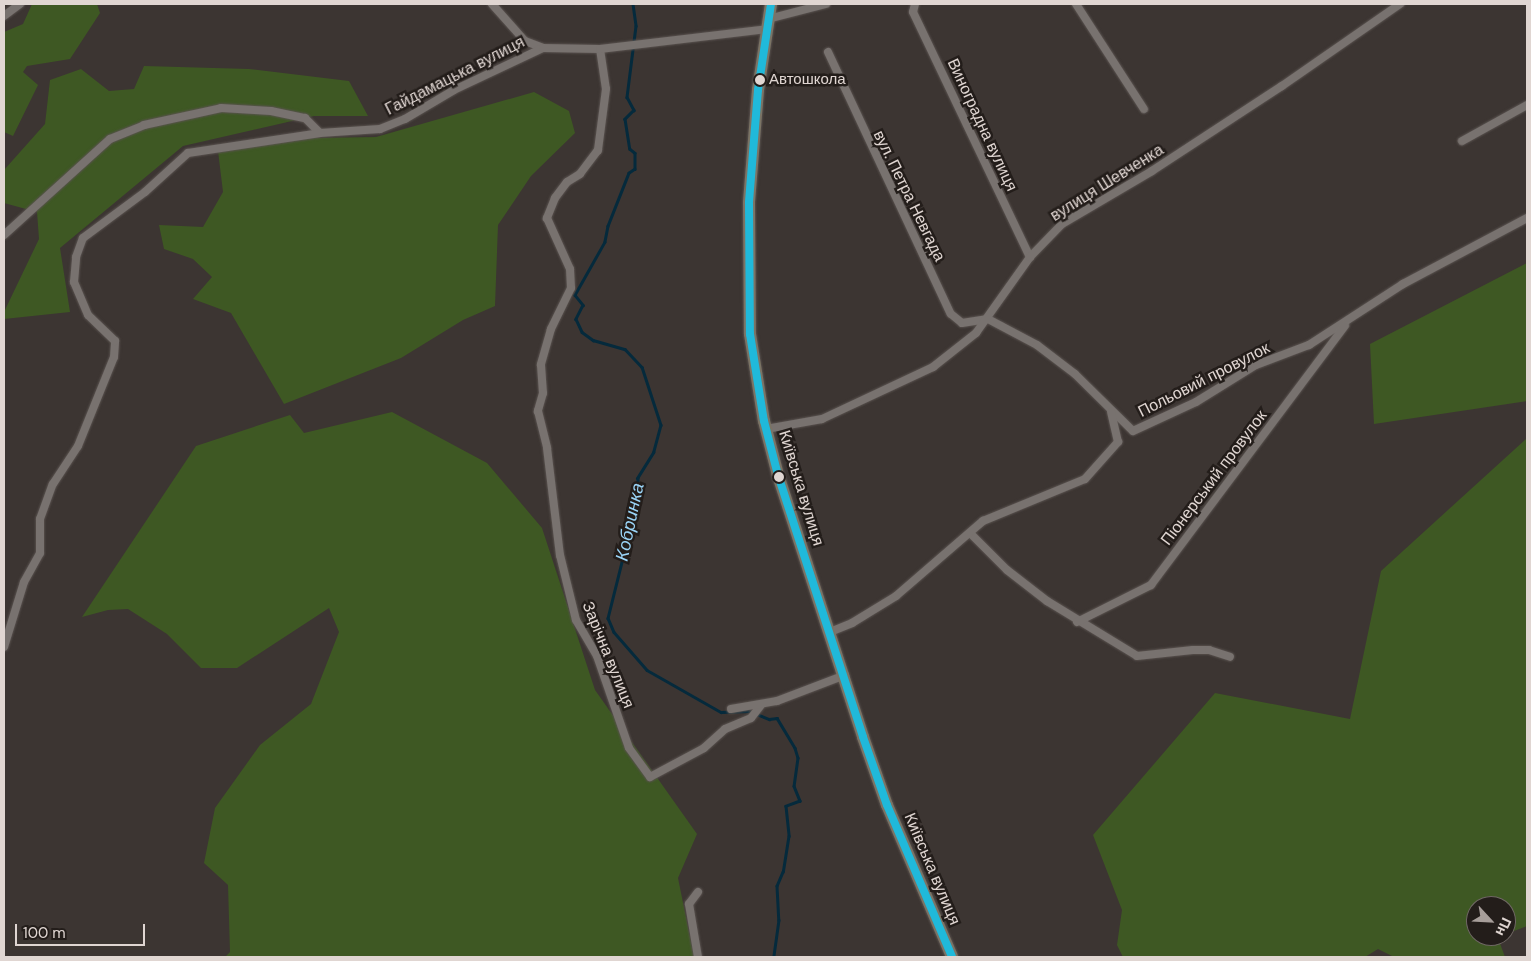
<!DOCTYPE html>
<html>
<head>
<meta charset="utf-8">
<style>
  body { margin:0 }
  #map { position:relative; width:1531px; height:961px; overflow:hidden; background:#3c3532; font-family:"DM Sans",sans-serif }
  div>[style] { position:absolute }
  .green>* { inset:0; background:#3e5823 }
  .stream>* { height:2.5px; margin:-1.25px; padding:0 1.25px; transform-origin:1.25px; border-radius:1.25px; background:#052a3c }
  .roads { filter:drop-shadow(0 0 1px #59524f) drop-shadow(0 0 1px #59524f) }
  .minor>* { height:8px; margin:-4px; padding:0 4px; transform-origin:4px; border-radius:4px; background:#78726f }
  .primary>* { height:12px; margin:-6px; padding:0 6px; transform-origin:6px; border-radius:6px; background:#7b7465 }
  .bus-1>* { height:8px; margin:-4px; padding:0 4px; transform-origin:4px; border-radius:4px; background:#20b9da }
  .dots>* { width:14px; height:14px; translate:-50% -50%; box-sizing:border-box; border:2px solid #231d1a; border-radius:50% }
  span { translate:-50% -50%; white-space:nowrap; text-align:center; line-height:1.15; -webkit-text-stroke:5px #231d1a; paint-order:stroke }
  .bus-label { font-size:15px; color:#e0d6d2 }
  .left { translate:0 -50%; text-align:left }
  .street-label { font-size:16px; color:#e0d6d2 }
  .water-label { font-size:18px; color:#9bd5f8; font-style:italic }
  .frame { position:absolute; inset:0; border:5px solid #e0d6d2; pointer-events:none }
  .north { position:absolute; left:1466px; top:896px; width:50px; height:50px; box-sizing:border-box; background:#231d1a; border:1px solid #6f6764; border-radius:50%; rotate:115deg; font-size:14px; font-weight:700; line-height:20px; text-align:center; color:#e0d6d2 }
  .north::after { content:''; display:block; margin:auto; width:18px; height:22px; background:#a79e9a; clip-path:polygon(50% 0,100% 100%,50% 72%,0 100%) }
  .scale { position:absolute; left:15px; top:924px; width:130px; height:22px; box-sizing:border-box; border:2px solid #e0d6d2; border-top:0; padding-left:6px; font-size:15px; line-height:18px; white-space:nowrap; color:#e0d6d2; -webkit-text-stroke:4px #231d1a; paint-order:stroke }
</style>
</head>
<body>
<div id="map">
  <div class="green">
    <i style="clip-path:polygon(32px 4px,97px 4px,100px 13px,70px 59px,27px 66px,23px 72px,38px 85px,13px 136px,4px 132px,4px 32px,23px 24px)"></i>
    <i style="clip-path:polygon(144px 66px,249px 69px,349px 81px,368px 116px,314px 116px,183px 146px,60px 248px,70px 312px,4px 319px,4px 312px,39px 239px,37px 212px,4px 203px,4px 170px,45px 124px,50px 80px,81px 69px,109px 91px,134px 89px)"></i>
    <i style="clip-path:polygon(534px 92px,569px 111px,575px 133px,531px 176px,498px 225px,495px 306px,463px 320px,401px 358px,284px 404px,231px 313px,193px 299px,212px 277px,193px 259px,164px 249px,159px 225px,203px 227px,223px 192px,218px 151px,313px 138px,376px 137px)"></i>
    <i style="clip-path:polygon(1527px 263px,1527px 401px,1374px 424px,1370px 344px)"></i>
    <i style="clip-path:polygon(392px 412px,487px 463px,542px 528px,595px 690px,697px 834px,678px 878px,694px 957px,225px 957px,230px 952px,228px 885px,204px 863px,215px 808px,260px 745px,311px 704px,339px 632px,329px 608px,237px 668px,201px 668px,167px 634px,128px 609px,108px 610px,82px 617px,196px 446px,290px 415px,304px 433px)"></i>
    <i style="clip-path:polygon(1527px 438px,1527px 926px,1506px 934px,1506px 906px,1476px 906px,1476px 936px,1502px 936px,1498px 938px,1505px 957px,1394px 957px,1378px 949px,1365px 957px,1123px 957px,1117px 945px,1122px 910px,1093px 835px,1215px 693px,1350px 719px,1381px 571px)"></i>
  </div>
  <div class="stream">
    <i style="left:633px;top:4px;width:22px;rotate:82deg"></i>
    <i style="left:636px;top:26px;width:72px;rotate:97.2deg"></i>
    <i style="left:627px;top:97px;width:15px;rotate:62deg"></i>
    <i style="left:634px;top:110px;width:13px;rotate:135deg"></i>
    <i style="left:625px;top:119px;width:30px;rotate:81deg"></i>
    <i style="left:630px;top:149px;width:6px;rotate:39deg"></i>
    <i style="left:635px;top:153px;width:16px;rotate:90deg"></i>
    <i style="left:635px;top:169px;width:7px;rotate:146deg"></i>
    <i style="left:629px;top:173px;width:57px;rotate:111.6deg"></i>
    <i style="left:608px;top:226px;width:16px;rotate:101deg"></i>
    <i style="left:605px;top:242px;width:61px;rotate:119.5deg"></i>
    <i style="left:575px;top:295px;width:13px;rotate:51deg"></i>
    <i style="left:583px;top:305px;width:16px;rotate:117deg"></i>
    <i style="left:576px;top:319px;width:14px;rotate:65deg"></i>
    <i style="left:582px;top:332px;width:14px;rotate:36deg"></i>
    <i style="left:593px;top:340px;width:33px;rotate:16deg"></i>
    <i style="left:625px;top:349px;width:25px;rotate:47deg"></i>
    <i style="left:642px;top:367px;width:61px;rotate:71.9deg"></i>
    <i style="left:661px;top:425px;width:28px;rotate:105deg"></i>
    <i style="left:654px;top:452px;width:31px;rotate:122deg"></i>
    <i style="left:638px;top:478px;width:20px;rotate:90deg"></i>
    <i style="left:638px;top:498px;width:124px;rotate:104deg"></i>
    <i style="left:608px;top:618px;width:15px;rotate:67deg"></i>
    <i style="left:614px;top:632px;width:50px;rotate:49deg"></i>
    <i style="left:647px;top:670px;width:85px;rotate:29.6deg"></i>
    <i style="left:721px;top:712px;width:28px;rotate:-2deg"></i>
    <i style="left:749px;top:711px;width:22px;rotate:22deg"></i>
    <i style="left:769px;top:719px;width:8px;rotate:-7deg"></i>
    <i style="left:777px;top:718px;width:35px;rotate:59deg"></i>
    <i style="left:795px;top:748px;width:10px;rotate:73deg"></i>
    <i style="left:798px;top:758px;width:28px;rotate:98deg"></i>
    <i style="left:794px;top:786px;width:16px;rotate:68deg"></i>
    <i style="left:800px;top:801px;width:15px;rotate:160deg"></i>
    <i style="left:786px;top:806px;width:30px;rotate:84deg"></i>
    <i style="left:789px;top:836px;width:36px;rotate:99deg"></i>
    <i style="left:783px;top:872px;width:15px;rotate:113deg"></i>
    <i style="left:777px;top:886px;width:34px;rotate:87deg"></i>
    <i style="left:779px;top:920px;width:37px;rotate:98deg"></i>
  </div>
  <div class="roads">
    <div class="minor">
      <i style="left:492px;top:4px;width:50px;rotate:48.3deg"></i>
      <i style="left:525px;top:41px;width:19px;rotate:21deg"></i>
      <i style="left:915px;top:4px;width:8px;rotate:104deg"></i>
      <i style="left:913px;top:12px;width:272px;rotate:64.5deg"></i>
      <i style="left:1076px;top:4px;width:125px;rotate:57.1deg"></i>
      <i style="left:4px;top:16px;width:20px;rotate:-37deg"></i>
      <i style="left:768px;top:19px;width:60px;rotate:-14.5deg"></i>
      <i style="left:600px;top:49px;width:40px;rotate:81.5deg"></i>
      <i style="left:606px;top:89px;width:62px;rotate:97.5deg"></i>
      <i style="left:598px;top:150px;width:30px;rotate:127deg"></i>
      <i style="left:580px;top:174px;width:15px;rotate:148deg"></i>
      <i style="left:567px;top:182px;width:20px;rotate:127deg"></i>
      <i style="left:555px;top:198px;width:22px;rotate:112deg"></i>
      <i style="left:547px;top:218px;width:56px;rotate:65.7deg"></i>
      <i style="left:570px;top:269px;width:19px;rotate:87deg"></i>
      <i style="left:571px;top:288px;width:46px;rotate:116deg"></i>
      <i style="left:551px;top:329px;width:37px;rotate:106deg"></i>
      <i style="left:541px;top:365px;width:28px;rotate:86deg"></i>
      <i style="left:543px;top:393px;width:19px;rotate:106deg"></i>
      <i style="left:538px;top:411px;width:38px;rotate:76deg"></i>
      <i style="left:547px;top:448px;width:108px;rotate:83.1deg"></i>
      <i style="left:560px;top:555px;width:67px;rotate:76.2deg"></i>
      <i style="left:576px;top:620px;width:42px;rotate:59.7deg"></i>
      <i style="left:597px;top:656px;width:97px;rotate:70.8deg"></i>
      <i style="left:629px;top:748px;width:36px;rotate:54deg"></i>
      <i style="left:650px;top:777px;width:61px;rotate:-28.2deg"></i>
      <i style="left:704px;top:748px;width:28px;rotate:-42deg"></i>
      <i style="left:725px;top:729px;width:28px;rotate:-23deg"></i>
      <i style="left:751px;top:718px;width:16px;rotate:-52deg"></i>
      <i style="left:828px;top:52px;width:289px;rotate:64.9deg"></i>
      <i style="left:951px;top:314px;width:14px;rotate:39deg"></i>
      <i style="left:962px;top:323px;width:26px;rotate:-9deg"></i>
      <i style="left:988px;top:319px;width:55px;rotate:28deg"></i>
      <i style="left:1037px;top:345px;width:48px;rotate:37.3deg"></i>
      <i style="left:1075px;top:374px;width:81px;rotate:44.5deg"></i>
      <i style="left:1133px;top:431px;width:69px;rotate:-24.7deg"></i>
      <i style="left:1196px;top:402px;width:70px;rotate:-31.7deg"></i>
      <i style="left:1256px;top:365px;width:57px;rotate:-20.7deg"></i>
      <i style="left:1309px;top:345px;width:112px;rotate:-33deg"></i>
      <i style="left:1403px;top:284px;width:140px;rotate:-28deg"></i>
      <i style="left:1462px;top:141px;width:74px;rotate:-29deg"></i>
      <i style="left:4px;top:235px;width:143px;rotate:-42.2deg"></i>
      <i style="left:110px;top:139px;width:37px;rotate:-22deg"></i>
      <i style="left:144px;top:125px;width:79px;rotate:-12.4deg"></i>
      <i style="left:221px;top:108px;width:50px;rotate:3.4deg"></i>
      <i style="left:271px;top:111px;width:35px;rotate:12deg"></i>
      <i style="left:305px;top:118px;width:21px;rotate:45deg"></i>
      <i style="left:320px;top:133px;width:60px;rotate:-3.8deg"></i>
      <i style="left:380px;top:129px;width:27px;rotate:-22deg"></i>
      <i style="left:405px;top:119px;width:57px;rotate:-30.6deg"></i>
      <i style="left:454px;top:90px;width:98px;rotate:-25.3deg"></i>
      <i style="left:543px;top:48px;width:57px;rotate:1deg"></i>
      <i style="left:600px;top:49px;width:168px;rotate:-6.8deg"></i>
      <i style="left:766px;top:429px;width:57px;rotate:-10.1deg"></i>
      <i style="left:822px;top:419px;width:123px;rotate:-25.1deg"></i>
      <i style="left:933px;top:367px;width:55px;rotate:-38.3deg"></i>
      <i style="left:976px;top:333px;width:93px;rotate:-54.6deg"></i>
      <i style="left:1030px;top:257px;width:46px;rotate:-45.9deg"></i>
      <i style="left:1062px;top:224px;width:104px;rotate:-30.5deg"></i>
      <i style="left:1152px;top:171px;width:155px;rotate:-33.2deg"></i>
      <i style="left:1282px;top:86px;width:144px;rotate:-34.8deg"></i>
      <i style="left:970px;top:533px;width:52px;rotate:45deg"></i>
      <i style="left:1007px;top:570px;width:51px;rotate:37.8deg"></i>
      <i style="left:1047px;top:601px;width:105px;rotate:31.4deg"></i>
      <i style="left:1137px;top:656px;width:56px;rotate:-6.1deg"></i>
      <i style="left:1193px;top:650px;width:16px"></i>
      <i style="left:1209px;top:650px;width:22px;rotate:18deg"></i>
      <i style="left:1077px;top:622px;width:83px;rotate:-26.6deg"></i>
      <i style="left:1151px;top:585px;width:324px;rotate:-53.2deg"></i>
      <i style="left:830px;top:632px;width:24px;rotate:-22deg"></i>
      <i style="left:852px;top:623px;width:52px;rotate:-31.5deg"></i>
      <i style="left:896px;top:596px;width:115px;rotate:-40.8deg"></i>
      <i style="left:983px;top:521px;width:110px;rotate:-22.4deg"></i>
      <i style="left:1085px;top:479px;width:50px;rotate:-48.3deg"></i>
      <i style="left:1118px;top:442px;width:31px;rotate:-103deg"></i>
      <i style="left:4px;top:647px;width:68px;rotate:-72.9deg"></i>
      <i style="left:24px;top:582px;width:33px;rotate:-61deg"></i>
      <i style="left:40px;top:553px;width:34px;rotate:-90deg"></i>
      <i style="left:40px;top:519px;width:37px;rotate:-70deg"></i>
      <i style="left:53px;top:484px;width:45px;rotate:-56.7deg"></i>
      <i style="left:78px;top:446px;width:96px;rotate:-68deg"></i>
      <i style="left:114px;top:357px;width:16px;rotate:-86deg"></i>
      <i style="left:115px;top:341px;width:37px;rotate:-136deg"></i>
      <i style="left:88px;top:315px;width:36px;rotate:-113deg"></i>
      <i style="left:74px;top:282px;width:25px;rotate:-85deg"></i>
      <i style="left:76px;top:257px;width:20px;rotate:-70deg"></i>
      <i style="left:83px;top:238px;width:77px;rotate:-36.6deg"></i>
      <i style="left:145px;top:192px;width:58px;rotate:-42.2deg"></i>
      <i style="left:188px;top:153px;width:134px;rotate:-8.6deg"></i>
      <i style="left:731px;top:709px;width:47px;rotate:-9.9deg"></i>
      <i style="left:777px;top:701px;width:73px;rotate:-20.9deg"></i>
      <i style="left:698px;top:892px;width:15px;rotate:127deg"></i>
      <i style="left:689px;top:904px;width:54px;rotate:80.4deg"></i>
    </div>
    <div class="primary">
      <i style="left:771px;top:4px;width:87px;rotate:98.6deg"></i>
      <i style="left:758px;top:90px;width:113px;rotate:94.6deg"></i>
      <i style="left:749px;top:203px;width:131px;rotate:89.6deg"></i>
      <i style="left:750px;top:334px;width:88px;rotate:80.9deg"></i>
      <i style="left:764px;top:421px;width:56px;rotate:75.5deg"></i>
      <i style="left:778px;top:475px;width:275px;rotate:72deg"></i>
      <i style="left:863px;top:737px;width:72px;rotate:70.6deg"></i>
      <i style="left:887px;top:805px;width:165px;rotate:66.8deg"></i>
    </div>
  </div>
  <div class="bus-1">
    <i style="left:771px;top:4px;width:87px;rotate:98.6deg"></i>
    <i style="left:758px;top:90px;width:113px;rotate:94.6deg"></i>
    <i style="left:749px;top:203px;width:131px;rotate:89.6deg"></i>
    <i style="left:750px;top:334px;width:88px;rotate:80.9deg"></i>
    <i style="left:764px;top:421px;width:56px;rotate:75.5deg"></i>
    <i style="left:778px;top:475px;width:275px;rotate:72deg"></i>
    <i style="left:863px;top:737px;width:72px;rotate:70.6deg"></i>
    <i style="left:887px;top:805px;width:165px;rotate:66.8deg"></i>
  </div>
  <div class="dots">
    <i style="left:760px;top:80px;background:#e0d6d2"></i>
    <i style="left:779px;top:477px;background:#e0d6d2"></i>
  </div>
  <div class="bus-label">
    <span class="left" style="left:769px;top:80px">Автошкола</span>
  </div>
  <div class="street-label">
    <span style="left:455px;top:76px;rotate:-27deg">Гайдамацька вулиця</span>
    <span style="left:982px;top:125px;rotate:65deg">Виноградна вулиця</span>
    <span style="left:1107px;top:183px;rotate:-32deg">вулиця Шевченка</span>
    <span style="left:909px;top:196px;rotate:64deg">вул. Петра Невгада</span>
    <span style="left:1204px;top:380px;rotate:-27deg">Польовий провулок</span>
    <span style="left:1214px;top:478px;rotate:-53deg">Піонерський провулок</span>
    <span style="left:801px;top:488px;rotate:73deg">Київська вулиця</span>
    <span style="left:608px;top:655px;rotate:68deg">Зарічна вулиця</span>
    <span style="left:932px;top:869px;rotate:67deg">Київська вулиця</span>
  </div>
  <div class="water-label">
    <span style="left:630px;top:522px;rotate:-78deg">Кобринка</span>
  </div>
  <div class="frame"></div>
  <div class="north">Пн</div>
  <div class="scale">100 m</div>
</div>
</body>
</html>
